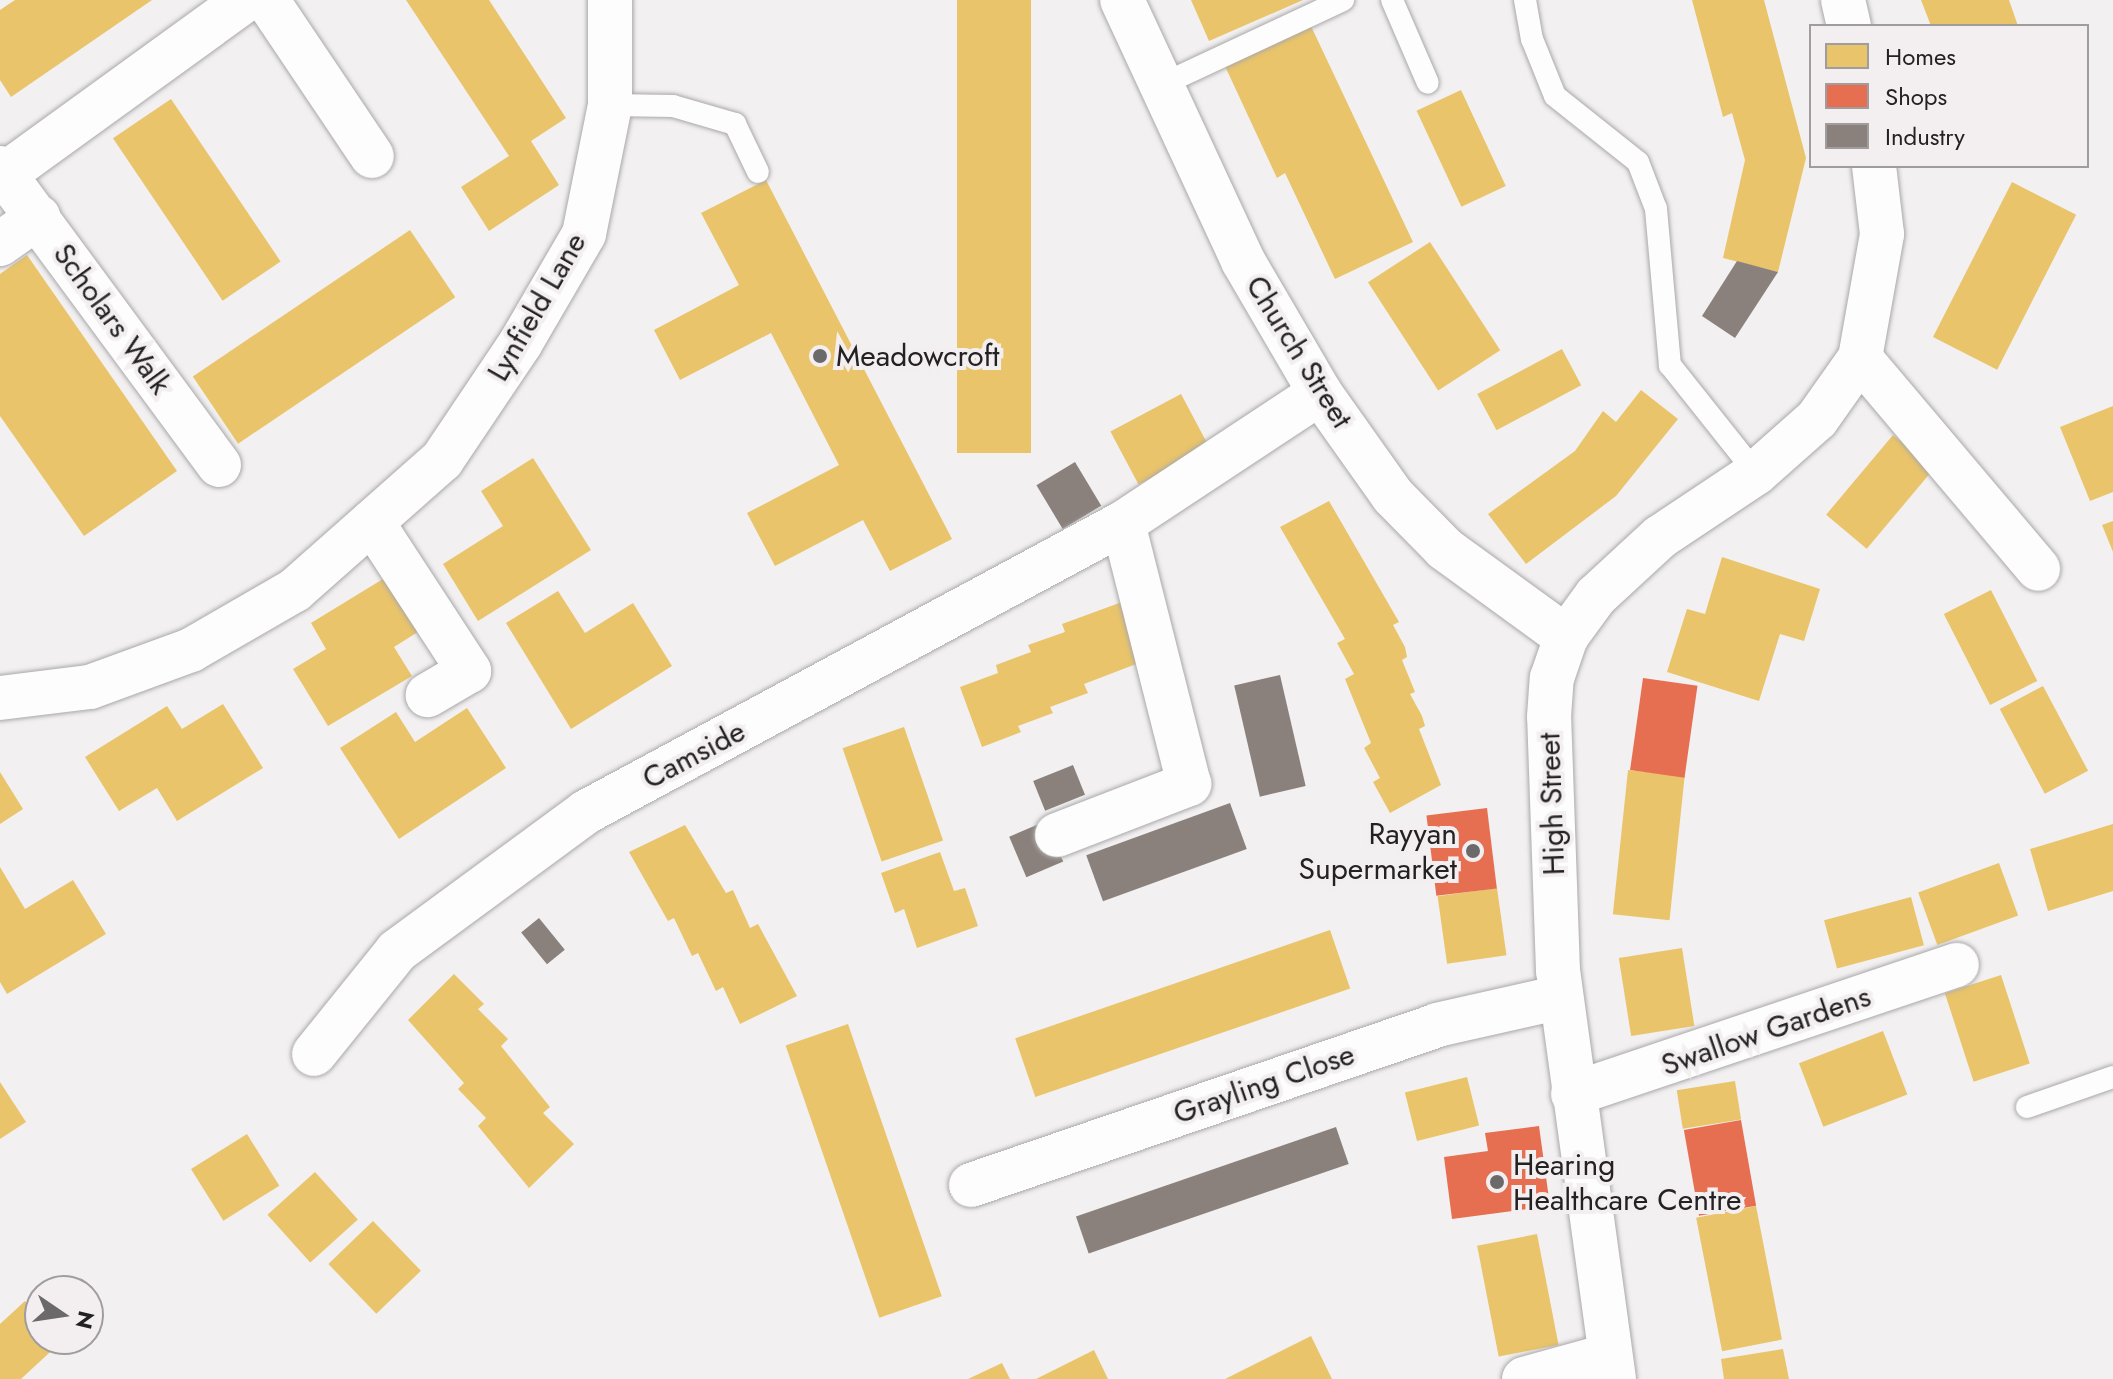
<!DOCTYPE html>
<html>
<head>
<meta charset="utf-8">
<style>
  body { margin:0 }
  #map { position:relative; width:2113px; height:1379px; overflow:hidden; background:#f2f0f1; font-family:Jost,sans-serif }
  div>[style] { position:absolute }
  .homes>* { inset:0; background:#e9c46a; transform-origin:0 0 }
  .shops>* { inset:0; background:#e76f51; transform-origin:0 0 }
  .industry>* { inset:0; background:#8a817c; transform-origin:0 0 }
  .roads { filter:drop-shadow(0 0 2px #aaa8aa) drop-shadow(0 0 2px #aaa8aa) }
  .lane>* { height:22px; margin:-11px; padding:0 11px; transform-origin:11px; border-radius:11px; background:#fdfdfd }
  .street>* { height:44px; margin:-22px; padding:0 22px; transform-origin:22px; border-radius:22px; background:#fdfdfd }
  .secondary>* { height:44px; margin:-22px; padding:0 22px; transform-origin:22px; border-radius:22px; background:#fdfdfd }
  .dots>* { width:22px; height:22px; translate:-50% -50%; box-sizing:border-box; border:4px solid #f3eff1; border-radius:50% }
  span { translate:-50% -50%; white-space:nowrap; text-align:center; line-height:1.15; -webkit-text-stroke:8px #f3eff1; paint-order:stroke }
  .street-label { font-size:30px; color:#232122 }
  .poi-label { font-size:30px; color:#232122 }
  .left { translate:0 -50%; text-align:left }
  .right { translate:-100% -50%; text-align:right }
  .legend { position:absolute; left:1809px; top:24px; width:280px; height:144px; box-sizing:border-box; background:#f3eff1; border:2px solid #a09d9e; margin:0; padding:10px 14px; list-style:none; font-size:24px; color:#232122 }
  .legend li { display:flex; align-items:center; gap:16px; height:40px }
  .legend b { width:40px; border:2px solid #a09d9e }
  .north { position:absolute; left:24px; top:1275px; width:80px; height:80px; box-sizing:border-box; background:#f3eff1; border:2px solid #a09d9e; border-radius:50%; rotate:103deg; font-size:22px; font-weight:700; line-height:32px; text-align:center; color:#232122 }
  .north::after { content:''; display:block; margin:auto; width:28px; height:36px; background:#6b696a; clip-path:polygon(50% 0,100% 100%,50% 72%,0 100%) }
</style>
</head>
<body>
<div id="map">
  <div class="homes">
    <i style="clip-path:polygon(15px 0,152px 0,11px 97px,0 80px,0 10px)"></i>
    <i style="clip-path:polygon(406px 0,489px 0,566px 118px,531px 141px,559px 185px,489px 231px,461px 187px,509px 156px)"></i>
    <i style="left:957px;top:0;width:74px;height:453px"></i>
    <i style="clip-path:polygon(1191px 0,1303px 0,1209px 41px)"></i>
    <i style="clip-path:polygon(1692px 0,1764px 0,1806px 158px,1778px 272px,1723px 258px,1745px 160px,1732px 113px,1723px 117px)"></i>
    <i style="clip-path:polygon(1921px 0,2009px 0,2018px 26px,1931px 26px)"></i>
    <i style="clip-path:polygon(1310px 24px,1413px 242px,1335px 279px,1285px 173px,1277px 178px,1224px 64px)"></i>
    <i style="left:1461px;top:90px;width:106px;height:49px;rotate:65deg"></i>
    <i style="left:171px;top:99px;width:196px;height:70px;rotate:56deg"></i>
    <i style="clip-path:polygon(766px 180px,952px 539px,890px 571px,863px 520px,775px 566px,747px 513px,839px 465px,771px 333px,680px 380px,654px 330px,739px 285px,701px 213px)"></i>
    <i style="left:2012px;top:182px;width:72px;height:174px;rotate:27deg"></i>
    <i style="left:410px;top:230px;width:81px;height:262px;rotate:56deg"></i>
    <i style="left:1430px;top:242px;width:129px;height:74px;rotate:57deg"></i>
    <i style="clip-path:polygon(27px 255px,177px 471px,84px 536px,0 416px,0 274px)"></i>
    <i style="left:1562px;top:349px;width:41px;height:96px;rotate:62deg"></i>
    <i style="clip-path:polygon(1641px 390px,1678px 419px,1616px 496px,1526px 564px,1488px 514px,1575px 451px,1603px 411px,1616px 422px)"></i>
    <i style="left:1181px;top:394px;width:60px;height:80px;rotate:62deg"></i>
    <i style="clip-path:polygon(2113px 406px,2113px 492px,2090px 501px,2060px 427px)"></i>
    <i style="left:1893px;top:435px;width:53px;height:104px;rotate:40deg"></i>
    <i style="clip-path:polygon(533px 458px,591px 550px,478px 621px,443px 564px,503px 526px,481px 491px)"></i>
    <i style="clip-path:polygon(1329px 501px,1399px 622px,1393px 625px,1405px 647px,1407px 657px,1402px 660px,1415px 692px,1410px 694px,1422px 716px,1425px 726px,1419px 729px,1441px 785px,1390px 813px,1373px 782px,1380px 778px,1364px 748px,1371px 743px,1345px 679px,1354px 674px,1337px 643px,1345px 639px,1280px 527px)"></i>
    <i style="clip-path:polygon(2113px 521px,2113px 552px,2102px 525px)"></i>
    <i style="clip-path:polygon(1722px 557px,1820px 589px,1804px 641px,1780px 634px,1759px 701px,1667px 672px,1687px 609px,1705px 614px)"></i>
    <i style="clip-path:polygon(396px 571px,429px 625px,394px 647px,412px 676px,328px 726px,293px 669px,326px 649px,311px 623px)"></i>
    <i style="left:1991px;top:590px;width:102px;height:53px;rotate:63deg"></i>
    <i style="clip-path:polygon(558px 591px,585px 633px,633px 603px,672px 666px,571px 729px,506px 623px)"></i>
    <i style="clip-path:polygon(1122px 602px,1144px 661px,1084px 684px,1088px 693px,1050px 707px,1053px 713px,1018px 726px,1021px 732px,982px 747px,960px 687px,998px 673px,996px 665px,1031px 652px,1028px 645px,1065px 632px,1062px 624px)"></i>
    <i style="left:2043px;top:686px;width:96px;height:49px;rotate:62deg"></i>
    <i style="clip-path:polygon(223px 704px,263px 768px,177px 821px,157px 788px,119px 811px,85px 757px,167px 706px,182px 729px)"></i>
    <i style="clip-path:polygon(467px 708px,506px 768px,399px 839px,340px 748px,396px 712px,415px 742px)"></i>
    <i style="left:904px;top:727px;width:120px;height:65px;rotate:71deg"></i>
    <i style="left:1628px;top:770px;width:57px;height:145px;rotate:6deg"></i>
    <i style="clip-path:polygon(0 772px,23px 809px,0 824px)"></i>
    <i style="clip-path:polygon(2113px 824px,2113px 891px,2048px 911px,2030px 849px)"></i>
    <i style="clip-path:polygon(685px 825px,726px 893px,733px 890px,750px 928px,758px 924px,797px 996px,740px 1024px,723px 987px,716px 991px,698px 953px,692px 956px,674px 918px,668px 921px,629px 852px)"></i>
    <i style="clip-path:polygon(940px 852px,954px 891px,965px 888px,978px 926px,917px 948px,904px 909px,895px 913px,881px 873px)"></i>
    <i style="left:1999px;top:863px;width:56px;height:86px;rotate:70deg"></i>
    <i style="clip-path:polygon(0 867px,25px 909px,73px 880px,106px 934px,7px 994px,0 982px)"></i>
    <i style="left:1497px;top:888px;width:68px;height:60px;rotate:82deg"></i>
    <i style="left:1911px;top:897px;width:50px;height:90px;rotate:75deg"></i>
    <i style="left:1330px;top:930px;width:62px;height:333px;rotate:71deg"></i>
    <i style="left:1682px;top:948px;width:79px;height:64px;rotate:81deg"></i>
    <i style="clip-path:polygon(454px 974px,484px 1004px,478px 1009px,508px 1039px,501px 1046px,550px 1107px,543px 1113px,574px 1144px,529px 1188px,478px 1126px,486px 1118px,458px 1089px,464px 1083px,408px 1020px)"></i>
    <i style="left:2001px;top:975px;width:93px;height:59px;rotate:72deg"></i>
    <i style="left:848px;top:1024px;width:288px;height:66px;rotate:71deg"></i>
    <i style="left:1883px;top:1031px;width:68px;height:90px;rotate:69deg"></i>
    <i style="left:1467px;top:1077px;width:50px;height:64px;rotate:76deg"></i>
    <i style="left:1735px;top:1081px;width:39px;height:59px;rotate:81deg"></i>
    <i style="clip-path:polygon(0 1082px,26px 1122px,0 1139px)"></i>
    <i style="left:247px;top:1134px;width:61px;height:66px;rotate:58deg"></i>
    <i style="left:315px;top:1172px;width:64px;height:64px;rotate:48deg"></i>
    <i style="left:1756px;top:1206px;width:136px;height:61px;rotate:79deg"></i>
    <i style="left:373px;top:1221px;width:69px;height:62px;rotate:46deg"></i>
    <i style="left:1537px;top:1234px;width:113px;height:61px;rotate:79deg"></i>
    <i style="clip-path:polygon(25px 1301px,40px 1317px,40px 1339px,62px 1341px,21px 1379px,0 1379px,0 1324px)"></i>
    <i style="clip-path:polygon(1311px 1336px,1332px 1379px,1225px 1379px)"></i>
    <i style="clip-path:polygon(1783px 1349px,1789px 1379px,1724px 1379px,1721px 1359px)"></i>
    <i style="clip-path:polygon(1094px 1350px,1108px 1379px,1036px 1379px)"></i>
    <i style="clip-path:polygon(1002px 1363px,1010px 1379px,968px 1379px)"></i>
  </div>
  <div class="shops">
    <i style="left:1643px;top:678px;width:55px;height:93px;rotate:8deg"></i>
    <i style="left:1487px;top:808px;width:81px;height:61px;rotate:83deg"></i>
    <i style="left:1741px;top:1120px;width:87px;height:58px;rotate:80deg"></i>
    <i style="clip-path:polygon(1539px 1126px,1550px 1206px,1452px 1219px,1444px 1157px,1488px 1151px,1485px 1133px)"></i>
  </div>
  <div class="industry">
    <i style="clip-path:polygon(1737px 261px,1778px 272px,1735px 338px,1702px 316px)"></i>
    <i style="left:1075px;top:462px;width:51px;height:45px;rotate:59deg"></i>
    <i style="left:1280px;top:675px;width:114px;height:47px;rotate:77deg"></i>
    <i style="left:1073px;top:765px;width:32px;height:43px;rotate:68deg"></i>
    <i style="left:1230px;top:803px;width:49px;height:153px;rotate:70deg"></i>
    <i style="left:1046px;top:821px;width:44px;height:40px;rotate:67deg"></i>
    <i style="left:539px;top:918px;width:41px;height:23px;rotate:51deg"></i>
    <i style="left:1336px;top:1127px;width:39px;height:275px;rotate:71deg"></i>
  </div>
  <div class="roads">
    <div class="lane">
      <i style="left:1392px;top:0;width:90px;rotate:66.6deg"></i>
      <i style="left:1525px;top:0;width:40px;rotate:80deg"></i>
      <i style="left:1532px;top:39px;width:61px;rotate:68deg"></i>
      <i style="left:1555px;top:96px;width:106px;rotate:38.5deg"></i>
      <i style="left:1638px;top:162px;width:50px;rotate:69deg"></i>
      <i style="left:1656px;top:209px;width:157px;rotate:84.9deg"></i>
      <i style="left:1670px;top:365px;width:138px;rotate:51.5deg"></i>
      <i style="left:1161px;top:85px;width:201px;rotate:-25deg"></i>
      <i style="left:610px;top:105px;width:63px;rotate:0.9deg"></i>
      <i style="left:673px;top:106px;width:65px;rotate:16.2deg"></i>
      <i style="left:735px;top:124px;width:53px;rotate:64.4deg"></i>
      <i style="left:2027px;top:1107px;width:91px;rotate:-19.2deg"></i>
    </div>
    <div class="street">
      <i style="left:267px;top:0;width:188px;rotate:56.1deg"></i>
      <i style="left:1122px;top:0;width:288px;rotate:65.1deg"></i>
      <i style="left:1243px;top:261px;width:153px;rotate:59.7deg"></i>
      <i style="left:1320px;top:393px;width:126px;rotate:54.7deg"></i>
      <i style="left:1393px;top:496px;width:74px;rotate:45.5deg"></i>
      <i style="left:1445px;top:549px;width:150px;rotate:36deg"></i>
      <i style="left:0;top:168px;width:369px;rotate:53.6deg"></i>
      <i style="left:5px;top:174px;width:296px;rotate:-35.9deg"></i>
      <i style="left:0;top:244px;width:47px;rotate:-35.4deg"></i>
      <i style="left:1860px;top:358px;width:276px;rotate:49.8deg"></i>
      <i style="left:372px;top:522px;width:178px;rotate:56.9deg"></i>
      <i style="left:469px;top:671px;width:48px;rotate:149.7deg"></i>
      <i style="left:0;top:698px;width:91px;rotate:-7deg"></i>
      <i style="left:90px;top:687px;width:108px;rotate:-20.1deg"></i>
      <i style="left:191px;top:650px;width:120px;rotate:-30deg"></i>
      <i style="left:295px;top:590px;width:196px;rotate:-41.5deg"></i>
      <i style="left:442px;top:460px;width:140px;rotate:-56.1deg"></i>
      <i style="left:520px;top:344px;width:127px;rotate:-59.8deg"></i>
      <i style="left:584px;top:234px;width:132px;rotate:-78.6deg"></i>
      <i style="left:610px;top:105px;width:105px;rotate:-90deg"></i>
      <i style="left:1057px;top:835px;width:142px;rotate:-21.1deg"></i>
      <i style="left:1189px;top:784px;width:269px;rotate:-104.2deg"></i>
      <i style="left:314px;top:1054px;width:132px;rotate:-51.1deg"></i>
      <i style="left:397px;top:951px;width:235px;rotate:-36.3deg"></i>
      <i style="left:586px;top:812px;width:610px;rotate:-28.29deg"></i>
      <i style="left:1123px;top:523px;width:236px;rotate:-33.4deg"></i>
      <i style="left:1573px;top:1094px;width:405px;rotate:-18.6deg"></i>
      <i style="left:971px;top:1185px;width:493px;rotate:-18.9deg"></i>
      <i style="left:1437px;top:1025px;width:127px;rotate:-12.7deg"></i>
      <i style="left:1524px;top:1379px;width:89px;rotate:-15.6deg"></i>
    </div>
    <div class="secondary">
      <i style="left:1843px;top:0;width:27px;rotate:77deg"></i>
      <i style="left:1614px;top:1379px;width:412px;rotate:-97.8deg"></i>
      <i style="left:1558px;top:971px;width:254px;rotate:-92deg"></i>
      <i style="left:1549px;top:717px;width:39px;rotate:-86deg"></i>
      <i style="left:1552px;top:678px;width:43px;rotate:-71.1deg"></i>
      <i style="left:1566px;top:637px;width:51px;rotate:-53.8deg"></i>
      <i style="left:1596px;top:596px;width:87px;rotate:-42.7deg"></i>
      <i style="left:1660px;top:537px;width:115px;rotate:-33.7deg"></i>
      <i style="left:1756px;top:473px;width:81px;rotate:-41.5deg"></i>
      <i style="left:1817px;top:419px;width:75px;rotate:-54.8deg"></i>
      <i style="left:1860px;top:358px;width:126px;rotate:-79.9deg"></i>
      <i style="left:1882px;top:234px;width:68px;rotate:-96.7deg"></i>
    </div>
  </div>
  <div class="dots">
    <i style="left:820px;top:356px;background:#6b696a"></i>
    <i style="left:1473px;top:851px;background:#6b696a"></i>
    <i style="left:1497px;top:1182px;background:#6b696a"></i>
  </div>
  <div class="street-label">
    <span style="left:537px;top:307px;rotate:-60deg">Lynfield Lane</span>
    <span style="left:112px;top:319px;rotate:54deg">Scholars Walk</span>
    <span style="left:1299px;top:352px;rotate:58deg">Church Street</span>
    <span style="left:694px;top:755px;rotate:-28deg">Camside</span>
    <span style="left:1552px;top:804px;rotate:-92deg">High Street</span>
    <span style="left:1766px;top:1031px;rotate:-19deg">Swallow Gardens</span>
    <span style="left:1264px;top:1084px;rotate:-19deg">Grayling Close</span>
  </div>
  <div class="poi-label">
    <span class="left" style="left:836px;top:356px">Meadowcroft</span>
    <span class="right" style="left:1457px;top:851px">Rayyan<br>Supermarket</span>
    <span class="left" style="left:1513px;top:1182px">Hearing<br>Healthcare Centre</span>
  </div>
  <ul class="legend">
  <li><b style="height:22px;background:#e9c46a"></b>Homes</li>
  <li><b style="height:22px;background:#e76f51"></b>Shops</li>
  <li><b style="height:22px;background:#8a817c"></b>Industry</li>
  </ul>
  <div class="north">N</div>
</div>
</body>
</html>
